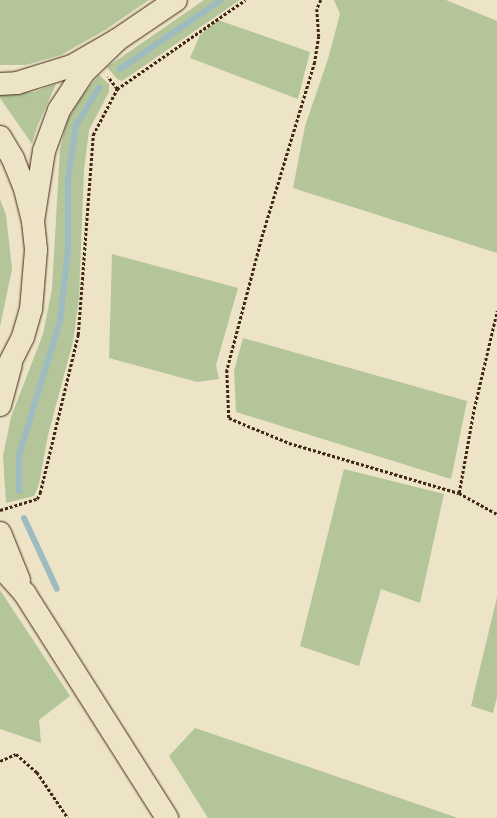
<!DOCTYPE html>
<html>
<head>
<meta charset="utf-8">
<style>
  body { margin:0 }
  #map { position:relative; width:497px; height:818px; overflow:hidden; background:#ede4c7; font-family:"Old Standard TT",serif }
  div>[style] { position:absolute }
  .green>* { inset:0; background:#b3c599 }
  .stream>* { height:6px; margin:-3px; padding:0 3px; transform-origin:3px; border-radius:3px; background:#9ebcc0 }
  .path>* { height:2.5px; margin-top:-1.25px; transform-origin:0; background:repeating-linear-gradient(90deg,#422713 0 3px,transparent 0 5px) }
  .roads { filter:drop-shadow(0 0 1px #422713) drop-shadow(0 0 1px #422713) }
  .major>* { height:22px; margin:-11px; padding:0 11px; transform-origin:11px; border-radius:11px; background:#ede4c7 }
  .highway>* { height:22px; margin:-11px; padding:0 11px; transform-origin:11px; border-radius:11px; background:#ede4c7 }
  span { translate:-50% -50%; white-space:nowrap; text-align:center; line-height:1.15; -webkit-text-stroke:4px #f3eddb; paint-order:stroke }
</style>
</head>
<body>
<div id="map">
  <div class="green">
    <i style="clip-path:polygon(0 0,149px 0,105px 30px,61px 55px,26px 65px,0 65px)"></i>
    <i style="clip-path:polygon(204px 0,240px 0,122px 81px,117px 79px,107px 67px)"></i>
    <i style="clip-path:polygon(334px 0,446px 0,497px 21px,497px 253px,293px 188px,305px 126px,328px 59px,340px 14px)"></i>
    <i style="clip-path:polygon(218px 20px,310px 52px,298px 99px,190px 58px,200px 35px)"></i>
    <i style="clip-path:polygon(99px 75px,109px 84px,109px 92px,89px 130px,84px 170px,79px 298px,73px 342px,48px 435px,39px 484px,34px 496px,6px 503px,3px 456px,11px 417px,43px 334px,52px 289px,60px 149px,67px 121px,81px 97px)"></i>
    <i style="clip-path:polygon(56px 84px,37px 127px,32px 144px,0 98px,0 94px,34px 92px)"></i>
    <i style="clip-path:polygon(0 199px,6px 215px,12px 269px,0 327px)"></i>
    <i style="clip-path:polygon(112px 254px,238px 288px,216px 365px,219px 379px,197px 382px,109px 358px)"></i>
    <i style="clip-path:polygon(243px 338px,467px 401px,451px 479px,236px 412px,234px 371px)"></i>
    <i style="clip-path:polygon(344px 469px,444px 494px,420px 603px,381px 589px,359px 666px,300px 646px)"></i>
    <i style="clip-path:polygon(0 590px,70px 696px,39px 720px,41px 743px,0 729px)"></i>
    <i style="clip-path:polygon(497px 597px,497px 697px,493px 713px,471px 706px)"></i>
    <i style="clip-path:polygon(195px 728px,458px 818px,208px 818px,169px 756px)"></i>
  </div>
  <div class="stream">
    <i style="left:120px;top:69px;width:122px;rotate:-34.3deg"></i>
    <i style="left:19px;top:491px;width:36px;rotate:-90deg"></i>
    <i style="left:19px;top:455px;width:140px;rotate:-73deg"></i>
    <i style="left:60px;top:321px;width:71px;rotate:-83.6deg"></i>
    <i style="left:68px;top:250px;width:72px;rotate:-90deg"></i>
    <i style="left:68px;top:178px;width:54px;rotate:-81.4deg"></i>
    <i style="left:76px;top:125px;width:44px;rotate:-58.1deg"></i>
    <i style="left:24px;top:518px;width:78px;rotate:65.1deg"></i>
  </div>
  <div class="path">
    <i style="left:321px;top:0;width:10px;rotate:114deg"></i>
    <i style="left:317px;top:9px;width:27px;rotate:86deg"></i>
    <i style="left:319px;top:36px;width:26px;rotate:99deg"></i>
    <i style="left:315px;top:62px;width:180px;rotate:106.8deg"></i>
    <i style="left:263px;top:234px;width:141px;rotate:104.8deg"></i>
    <i style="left:227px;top:370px;width:48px;rotate:87.6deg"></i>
    <i style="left:229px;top:418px;width:65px;rotate:22.6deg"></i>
    <i style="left:289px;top:443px;width:177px;rotate:16.4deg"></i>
    <i style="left:459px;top:493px;width:43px;rotate:28.9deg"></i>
    <i style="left:117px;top:89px;width:156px;rotate:-34.8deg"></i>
    <i style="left:459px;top:493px;width:85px;rotate:-79.9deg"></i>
    <i style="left:474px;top:409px;width:101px;rotate:-76.8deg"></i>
    <i style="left:0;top:510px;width:39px;rotate:-17deg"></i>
    <i style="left:37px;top:499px;width:7px;rotate:-63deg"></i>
    <i style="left:40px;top:493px;width:163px;rotate:-76.5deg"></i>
    <i style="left:78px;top:335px;width:201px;rotate:-85.7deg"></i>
    <i style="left:93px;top:135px;width:52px;rotate:-62.4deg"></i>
    <i style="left:117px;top:89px;width:15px;rotate:-127deg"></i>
    <i style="left:0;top:761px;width:17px;rotate:-24deg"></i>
    <i style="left:16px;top:754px;width:28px;rotate:41deg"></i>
    <i style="left:37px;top:772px;width:55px;rotate:56deg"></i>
  </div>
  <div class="roads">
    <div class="major">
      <i style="left:0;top:84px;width:17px;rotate:-3deg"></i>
      <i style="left:17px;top:83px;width:58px;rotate:-17.2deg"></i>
      <i style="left:72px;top:66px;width:52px;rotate:-30deg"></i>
      <i style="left:117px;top:40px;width:71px;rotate:-34.1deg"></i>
      <i style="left:33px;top:221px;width:71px;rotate:-81.1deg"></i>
      <i style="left:44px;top:151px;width:44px;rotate:-69.9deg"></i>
      <i style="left:59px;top:110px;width:45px;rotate:-56.7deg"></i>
      <i style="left:84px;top:72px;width:46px;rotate:-44.1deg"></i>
      <i style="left:0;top:405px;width:42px;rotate:-75deg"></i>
      <i style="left:0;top:533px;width:51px;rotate:68deg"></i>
      <i style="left:0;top:566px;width:38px;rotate:48deg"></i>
      <i style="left:25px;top:594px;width:265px;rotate:57.6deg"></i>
    </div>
    <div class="highway">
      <i style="left:0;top:137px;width:26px;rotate:59deg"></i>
      <i style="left:13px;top:159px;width:32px;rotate:68deg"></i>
      <i style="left:25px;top:189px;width:33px;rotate:76deg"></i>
      <i style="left:33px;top:221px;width:29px;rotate:84deg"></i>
      <i style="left:36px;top:250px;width:59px;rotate:94.8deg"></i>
      <i style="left:31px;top:309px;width:29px;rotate:106deg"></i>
      <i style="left:23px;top:337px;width:51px;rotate:117.1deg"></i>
    </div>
  </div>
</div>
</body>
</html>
